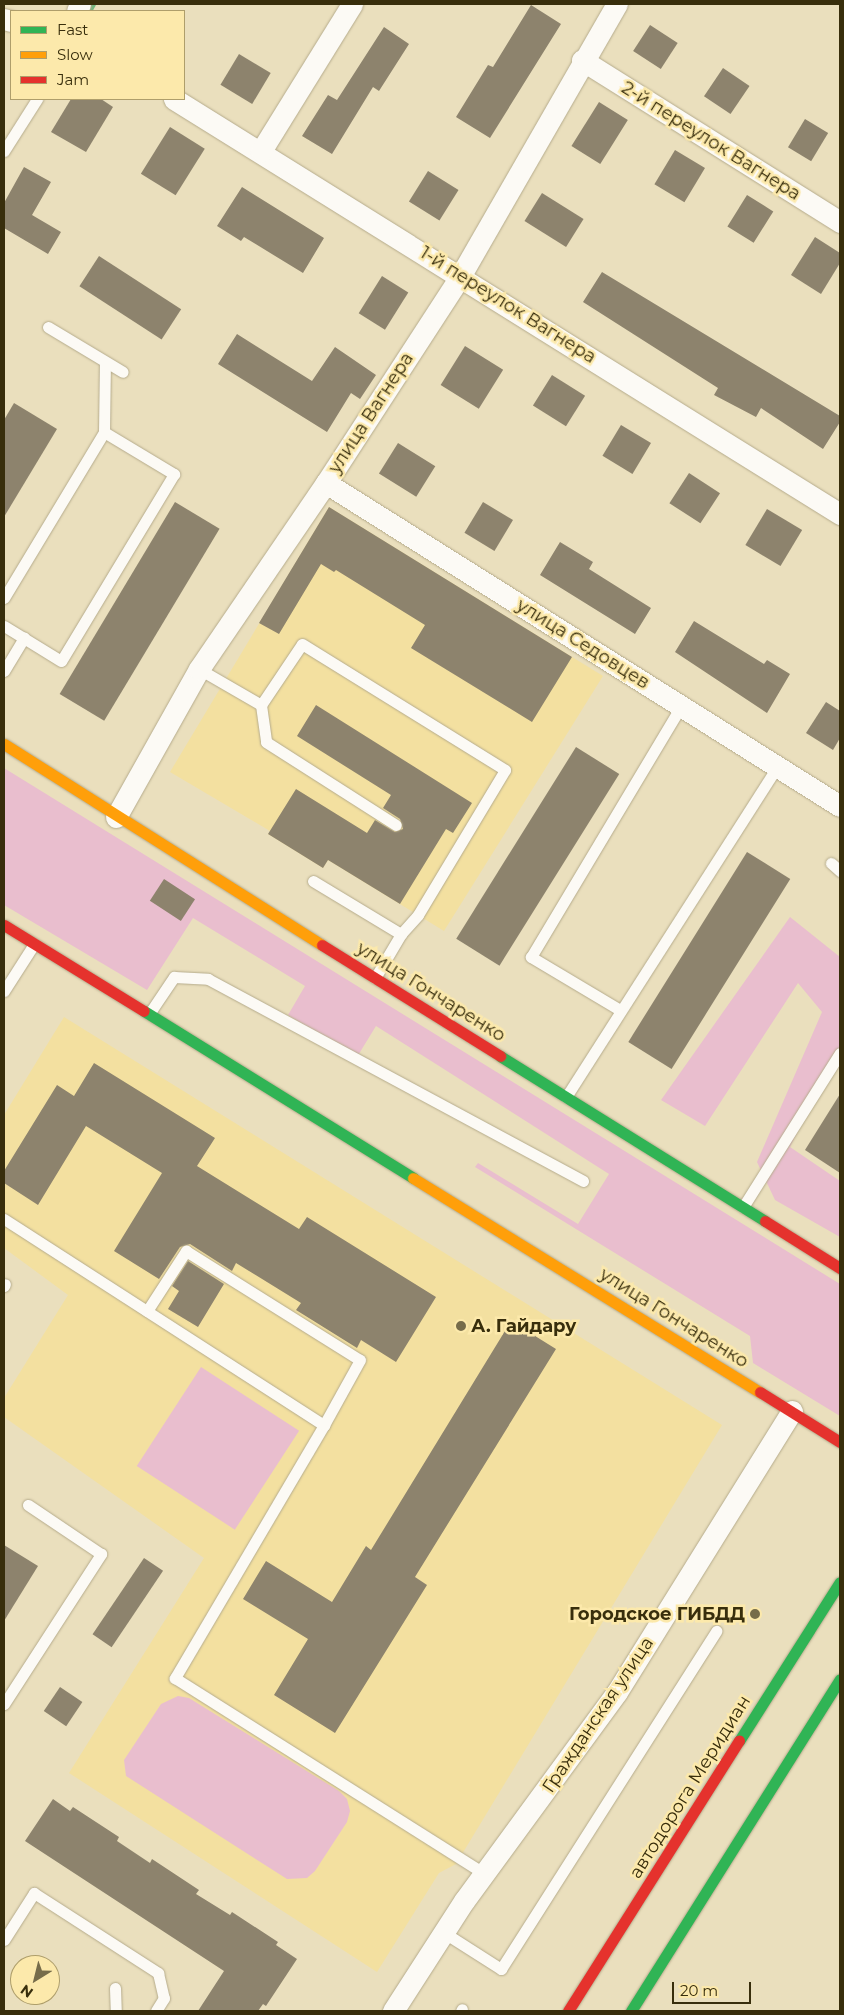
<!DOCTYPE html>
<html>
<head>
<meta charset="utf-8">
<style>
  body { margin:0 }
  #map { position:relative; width:844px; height:2015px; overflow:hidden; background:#eadfbd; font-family:Montserrat,sans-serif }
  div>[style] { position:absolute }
  .built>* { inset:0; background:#f3e0a0 }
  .green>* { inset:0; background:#e9bece; transform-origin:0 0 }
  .stream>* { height:8px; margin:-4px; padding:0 4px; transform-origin:4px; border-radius:4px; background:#73b881 }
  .building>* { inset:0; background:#8d836d; transform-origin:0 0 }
  .roads { filter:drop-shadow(0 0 1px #b5ab8c) drop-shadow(0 0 1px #b5ab8c) }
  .lane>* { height:11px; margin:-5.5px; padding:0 5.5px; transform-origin:5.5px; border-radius:5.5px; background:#fcfaf5 }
  .street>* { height:21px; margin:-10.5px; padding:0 10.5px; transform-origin:10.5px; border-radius:10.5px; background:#fcfaf5 }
  .fast>* { height:11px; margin:-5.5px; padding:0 5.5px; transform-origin:5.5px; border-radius:5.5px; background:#30b455 }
  .slow>* { height:11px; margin:-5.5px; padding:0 5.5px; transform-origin:5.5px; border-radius:5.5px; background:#ff9f0a }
  .jam>* { height:11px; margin:-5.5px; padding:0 5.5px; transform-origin:5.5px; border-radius:5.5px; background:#e5322d }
  .dots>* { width:14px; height:14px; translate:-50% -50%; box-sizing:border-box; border:2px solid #fce9ab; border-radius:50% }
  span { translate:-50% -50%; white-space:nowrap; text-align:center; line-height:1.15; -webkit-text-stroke:5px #fce9ab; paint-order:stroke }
  .street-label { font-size:18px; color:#382e0c }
  .poi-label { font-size:18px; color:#382e0c; font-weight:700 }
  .left { translate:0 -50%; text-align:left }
  .right { translate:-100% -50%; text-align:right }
  .frame { position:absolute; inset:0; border:5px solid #382e0c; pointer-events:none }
  .legend { position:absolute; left:10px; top:10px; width:175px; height:90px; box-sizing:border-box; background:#fce9ab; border:1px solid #ae9e6b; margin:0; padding:6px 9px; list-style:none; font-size:15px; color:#382e0c }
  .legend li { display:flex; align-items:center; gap:10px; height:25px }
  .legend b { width:25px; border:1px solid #ae9e6b }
  .north { position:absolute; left:10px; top:1955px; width:50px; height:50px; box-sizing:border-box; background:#fce9ab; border:1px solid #ae9e6b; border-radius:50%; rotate:216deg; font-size:14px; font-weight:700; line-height:20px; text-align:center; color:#382e0c }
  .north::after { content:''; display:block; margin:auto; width:18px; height:22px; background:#766c4a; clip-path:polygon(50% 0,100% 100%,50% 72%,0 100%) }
  .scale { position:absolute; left:672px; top:1982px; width:79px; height:22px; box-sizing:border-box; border:2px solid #382e0c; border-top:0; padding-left:6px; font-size:15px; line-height:18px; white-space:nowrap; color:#382e0c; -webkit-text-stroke:4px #fce9ab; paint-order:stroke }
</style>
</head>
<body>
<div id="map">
  <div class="built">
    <i style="clip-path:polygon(329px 507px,603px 676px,444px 931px,328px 860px,323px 868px,268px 834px,270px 831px,170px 772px)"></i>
    <i style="clip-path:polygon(64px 1017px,722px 1425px,456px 1864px,439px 1873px,377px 1972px,69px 1773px,204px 1558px,4px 1417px,4px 1398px,68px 1295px,4px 1248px,4px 1115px)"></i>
  </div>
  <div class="green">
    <i style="clip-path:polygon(4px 768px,840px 1284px,840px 1416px,753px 1363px,750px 1336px,475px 1167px,478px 1163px,578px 1224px,609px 1174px,376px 1026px,357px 1057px,288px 1015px,305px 986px,193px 918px,147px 990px,4px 905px)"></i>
    <i style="clip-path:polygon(790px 917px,840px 957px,840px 1046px,790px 1147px,840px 1181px,840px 1237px,775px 1200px,757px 1162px,822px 1012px,798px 983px,705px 1126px,661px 1100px)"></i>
    <i style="left:201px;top:1367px;width:117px;height:118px;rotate:33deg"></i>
    <i style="clip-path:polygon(178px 1696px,189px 1698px,339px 1791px,347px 1799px,350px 1811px,347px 1822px,315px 1871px,307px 1878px,287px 1879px,126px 1776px,124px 1760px,161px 1704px)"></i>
  </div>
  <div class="stream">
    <i style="left:88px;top:11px;width:8px;rotate:-60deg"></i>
  </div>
  <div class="building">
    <i style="clip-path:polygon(531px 5px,561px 24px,490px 138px,456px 117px,488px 65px,493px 67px)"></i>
    <i style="left:650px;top:25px;width:33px;height:31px;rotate:33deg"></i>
    <i style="clip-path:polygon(384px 27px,409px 44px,379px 91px,373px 87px,332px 154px,302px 136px,328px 95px,337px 100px)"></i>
    <i style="left:239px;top:54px;width:37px;height:36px;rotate:31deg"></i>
    <i style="left:723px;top:68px;width:32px;height:34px;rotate:34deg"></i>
    <i style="clip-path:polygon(71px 99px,101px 99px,113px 107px,86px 152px,51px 132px)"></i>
    <i style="left:599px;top:102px;width:34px;height:52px;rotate:32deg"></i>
    <i style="left:805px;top:119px;width:27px;height:33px;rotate:31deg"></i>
    <i style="left:170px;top:127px;width:41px;height:55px;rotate:32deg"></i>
    <i style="left:675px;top:150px;width:35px;height:40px;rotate:31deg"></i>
    <i style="clip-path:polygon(24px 167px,51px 182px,32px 215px,61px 232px,48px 254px,4px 228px,4px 203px)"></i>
    <i style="left:428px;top:171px;width:36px;height:36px;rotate:32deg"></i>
    <i style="clip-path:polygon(242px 187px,324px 238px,303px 273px,244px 237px,241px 241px,217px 226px)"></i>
    <i style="left:542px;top:193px;width:49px;height:33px;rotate:32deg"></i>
    <i style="left:747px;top:195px;width:31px;height:37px;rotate:32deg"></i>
    <i style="clip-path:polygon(815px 237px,840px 253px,840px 263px,821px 294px,791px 275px)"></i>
    <i style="left:99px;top:256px;width:98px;height:36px;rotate:33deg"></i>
    <i style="clip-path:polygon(602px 272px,840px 416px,840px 422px,823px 449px,761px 408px,756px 417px,714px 395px,718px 388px,583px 302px)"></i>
    <i style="left:382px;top:276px;width:31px;height:44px;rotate:32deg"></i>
    <i style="clip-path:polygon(237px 334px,312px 381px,335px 347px,376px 375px,360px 399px,351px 393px,327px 432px,218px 364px)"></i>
    <i style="left:465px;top:346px;width:45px;height:46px;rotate:32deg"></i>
    <i style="left:552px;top:375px;width:39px;height:36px;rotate:32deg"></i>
    <i style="clip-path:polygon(14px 403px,57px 429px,4px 517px,4px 420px)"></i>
    <i style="left:621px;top:425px;width:35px;height:36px;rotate:31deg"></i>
    <i style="left:398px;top:443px;width:44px;height:36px;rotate:32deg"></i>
    <i style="left:689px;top:473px;width:37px;height:36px;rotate:33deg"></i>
    <i style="left:175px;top:502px;width:52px;height:224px;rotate:31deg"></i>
    <i style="left:483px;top:502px;width:35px;height:36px;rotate:31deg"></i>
    <i style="clip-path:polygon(329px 507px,572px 657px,532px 722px,411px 648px,425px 625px,336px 570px,334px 572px,321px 564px,279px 634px,259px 623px)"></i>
    <i style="left:767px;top:509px;width:41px;height:42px;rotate:31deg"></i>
    <i style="clip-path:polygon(560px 542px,593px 562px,589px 569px,651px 608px,635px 634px,540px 575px)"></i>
    <i style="clip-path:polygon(694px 621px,764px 664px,767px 660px,790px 674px,767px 713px,675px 652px)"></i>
    <i style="clip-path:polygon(826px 702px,840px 711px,840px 738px,833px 750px,806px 733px)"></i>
    <i style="clip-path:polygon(316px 705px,472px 803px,453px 833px,446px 829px,400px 904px,328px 860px,323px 868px,268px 834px,296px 789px,367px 833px,375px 820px,395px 832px,403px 829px,400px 819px,383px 808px,391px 795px,297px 736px)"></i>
    <i style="left:576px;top:747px;width:51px;height:226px;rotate:32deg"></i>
    <i style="left:747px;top:852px;width:51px;height:224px;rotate:32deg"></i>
    <i style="left:164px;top:879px;width:37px;height:26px;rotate:33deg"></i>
    <i style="clip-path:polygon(94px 1063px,215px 1138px,197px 1166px,299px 1229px,307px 1217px,436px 1297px,396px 1362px,361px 1340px,357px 1348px,296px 1310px,301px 1303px,236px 1263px,232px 1271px,190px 1244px,180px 1247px,159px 1279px,114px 1251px,162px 1173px,86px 1126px,38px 1205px,4px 1183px,4px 1171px,57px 1085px,74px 1096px)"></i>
    <i style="clip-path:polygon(840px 1094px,840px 1173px,805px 1150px)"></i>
    <i style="clip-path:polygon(188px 1261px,224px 1284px,198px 1327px,168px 1309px,179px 1291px,172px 1286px)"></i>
    <i style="clip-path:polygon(511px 1321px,556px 1349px,415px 1577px,427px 1585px,335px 1733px,274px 1695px,308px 1639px,243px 1599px,266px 1561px,332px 1602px,366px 1546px,371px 1550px)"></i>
    <i style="clip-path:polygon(4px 1545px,38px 1566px,4px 1621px)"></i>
    <i style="left:144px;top:1558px;width:23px;height:92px;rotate:34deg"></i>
    <i style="left:60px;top:1687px;width:27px;height:29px;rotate:34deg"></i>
    <i style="clip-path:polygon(53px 1799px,70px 1811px,73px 1807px,119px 1837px,117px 1841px,150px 1863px,152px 1859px,199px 1890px,196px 1894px,230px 1915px,232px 1912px,278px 1942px,276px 1945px,297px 1959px,266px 2006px,263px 2004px,258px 2011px,198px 2011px,224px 1971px,25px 1841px)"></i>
  </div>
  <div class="roads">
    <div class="lane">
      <i style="left:4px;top:151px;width:62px;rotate:-57.6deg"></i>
      <i style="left:48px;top:327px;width:87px;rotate:31deg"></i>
      <i style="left:104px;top:432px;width:70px;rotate:-89.2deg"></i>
      <i style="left:4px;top:598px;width:194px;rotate:-58.9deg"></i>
      <i style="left:104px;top:432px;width:82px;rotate:31deg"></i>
      <i style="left:174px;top:474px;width:218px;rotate:121.1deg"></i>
      <i style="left:61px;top:661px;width:67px;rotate:-148.4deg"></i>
      <i style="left:199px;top:669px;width:72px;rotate:30.1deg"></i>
      <i style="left:261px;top:705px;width:73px;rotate:-56.1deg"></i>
      <i style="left:302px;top:644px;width:239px;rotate:31.8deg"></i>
      <i style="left:505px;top:770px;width:169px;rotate:121deg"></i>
      <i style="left:418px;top:915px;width:25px;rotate:132deg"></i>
      <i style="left:401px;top:934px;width:51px;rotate:120.6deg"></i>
      <i style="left:4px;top:671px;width:39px;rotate:-59deg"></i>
      <i style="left:261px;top:705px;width:37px;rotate:82deg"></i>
      <i style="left:266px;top:742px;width:154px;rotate:32.6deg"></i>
      <i style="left:831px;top:863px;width:12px;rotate:42deg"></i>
      <i style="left:313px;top:881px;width:103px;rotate:31.1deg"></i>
      <i style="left:4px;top:991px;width:56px;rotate:-57.4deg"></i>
      <i style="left:620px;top:1010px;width:104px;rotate:-149.2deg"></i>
      <i style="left:531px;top:957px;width:292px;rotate:-59.1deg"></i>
      <i style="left:149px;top:1014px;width:45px;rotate:-56deg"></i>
      <i style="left:174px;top:977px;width:34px;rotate:3deg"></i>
      <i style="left:208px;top:979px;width:426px;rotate:28.3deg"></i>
      <i style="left:566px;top:1097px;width:392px;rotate:-57.4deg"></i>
      <i style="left:743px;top:1207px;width:182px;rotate:-57.8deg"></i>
      <i style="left:4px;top:1219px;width:381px;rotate:32.8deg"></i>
      <i style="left:324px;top:1425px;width:294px;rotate:120.5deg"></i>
      <i style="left:175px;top:1678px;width:365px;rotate:32.3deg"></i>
      <i style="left:4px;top:1286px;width:2px;rotate:-63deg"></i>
      <i style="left:147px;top:1311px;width:72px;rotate:-57deg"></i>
      <i style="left:186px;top:1251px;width:205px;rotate:32.1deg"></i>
      <i style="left:360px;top:1360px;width:74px;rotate:119deg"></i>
      <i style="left:4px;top:1704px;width:179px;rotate:-57.1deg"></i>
      <i style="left:101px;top:1554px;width:88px;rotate:-146.1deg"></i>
      <i style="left:443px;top:1932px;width:69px;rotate:32.5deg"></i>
      <i style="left:501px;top:1969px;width:401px;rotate:-57.5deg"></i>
      <i style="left:4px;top:1940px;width:56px;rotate:-57.4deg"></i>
      <i style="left:34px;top:1893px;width:148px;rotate:32.8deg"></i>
      <i style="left:158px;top:1973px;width:26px;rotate:77deg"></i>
      <i style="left:164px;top:1998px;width:15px;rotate:122deg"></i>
      <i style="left:115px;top:1988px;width:23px;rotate:88deg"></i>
      <i style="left:461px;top:2011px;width:2px;rotate:-63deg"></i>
    </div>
    <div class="street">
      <i style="left:77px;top:11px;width:8px;rotate:-67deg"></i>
      <i style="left:4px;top:19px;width:7px;rotate:16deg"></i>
      <i style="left:582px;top:60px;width:305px;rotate:32.1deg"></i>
      <i style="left:174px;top:99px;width:785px;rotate:31.93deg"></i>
      <i style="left:261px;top:151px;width:173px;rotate:-58.2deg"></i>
      <i style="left:326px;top:483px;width:607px;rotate:32.15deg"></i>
      <i style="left:116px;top:817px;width:170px;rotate:-60.7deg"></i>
      <i style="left:199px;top:669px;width:225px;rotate:-55.7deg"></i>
      <i style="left:326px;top:483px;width:248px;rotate:-57deg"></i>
      <i style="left:461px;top:275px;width:313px;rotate:-60.1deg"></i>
      <i style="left:393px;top:2011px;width:131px;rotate:-57.2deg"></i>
      <i style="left:464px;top:1901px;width:259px;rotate:-53.8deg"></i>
      <i style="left:617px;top:1692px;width:331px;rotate:-58.1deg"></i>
    </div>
    <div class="fast">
      <i style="left:144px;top:1011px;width:317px;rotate:31.8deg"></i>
      <i style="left:500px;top:1056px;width:312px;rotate:31.9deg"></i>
      <i style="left:739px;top:1741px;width:188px;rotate:-57.6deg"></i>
      <i style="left:631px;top:2011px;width:392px;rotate:-57.8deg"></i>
    </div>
    <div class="slow">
      <i style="left:4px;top:744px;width:376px;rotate:32.3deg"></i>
      <i style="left:413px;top:1178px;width:408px;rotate:31.7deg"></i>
    </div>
    <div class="jam">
      <i style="left:4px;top:925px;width:164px;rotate:31.6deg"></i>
      <i style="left:322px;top:945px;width:210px;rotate:31.9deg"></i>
      <i style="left:765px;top:1221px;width:89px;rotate:32.1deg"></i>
      <i style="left:760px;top:1392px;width:94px;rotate:32deg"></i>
      <i style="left:568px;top:2011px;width:320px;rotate:-57.7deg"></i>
    </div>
  </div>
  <div class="dots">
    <i style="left:461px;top:1326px;background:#766c4a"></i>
    <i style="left:755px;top:1614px;background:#766c4a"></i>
  </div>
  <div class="street-label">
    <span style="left:711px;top:141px;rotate:32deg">2-й переулок Вагнера</span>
    <span style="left:508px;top:305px;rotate:32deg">1-й переулок Вагнера</span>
    <span style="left:371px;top:413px;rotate:-57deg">улица Вагнера</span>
    <span style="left:583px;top:644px;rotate:32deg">улица Седовцев</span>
    <span style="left:431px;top:992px;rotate:32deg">улица Гончаренко</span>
    <span style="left:674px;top:1318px;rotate:32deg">улица Гончаренко</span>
    <span style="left:598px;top:1715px;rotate:-56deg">Гражданская улица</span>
    <span style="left:690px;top:1787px;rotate:-58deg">автодорога Меридиан</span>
  </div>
  <div class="poi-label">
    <span class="left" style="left:471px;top:1326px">А. Гайдару</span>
    <span class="right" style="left:745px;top:1614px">Городское ГИБДД</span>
  </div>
  <div class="frame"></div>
  <ul class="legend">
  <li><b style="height:6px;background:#30b455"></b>Fast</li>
  <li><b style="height:6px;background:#ff9f0a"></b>Slow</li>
  <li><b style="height:6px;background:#e5322d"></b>Jam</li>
  </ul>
  <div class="north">N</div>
  <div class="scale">20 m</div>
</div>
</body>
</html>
